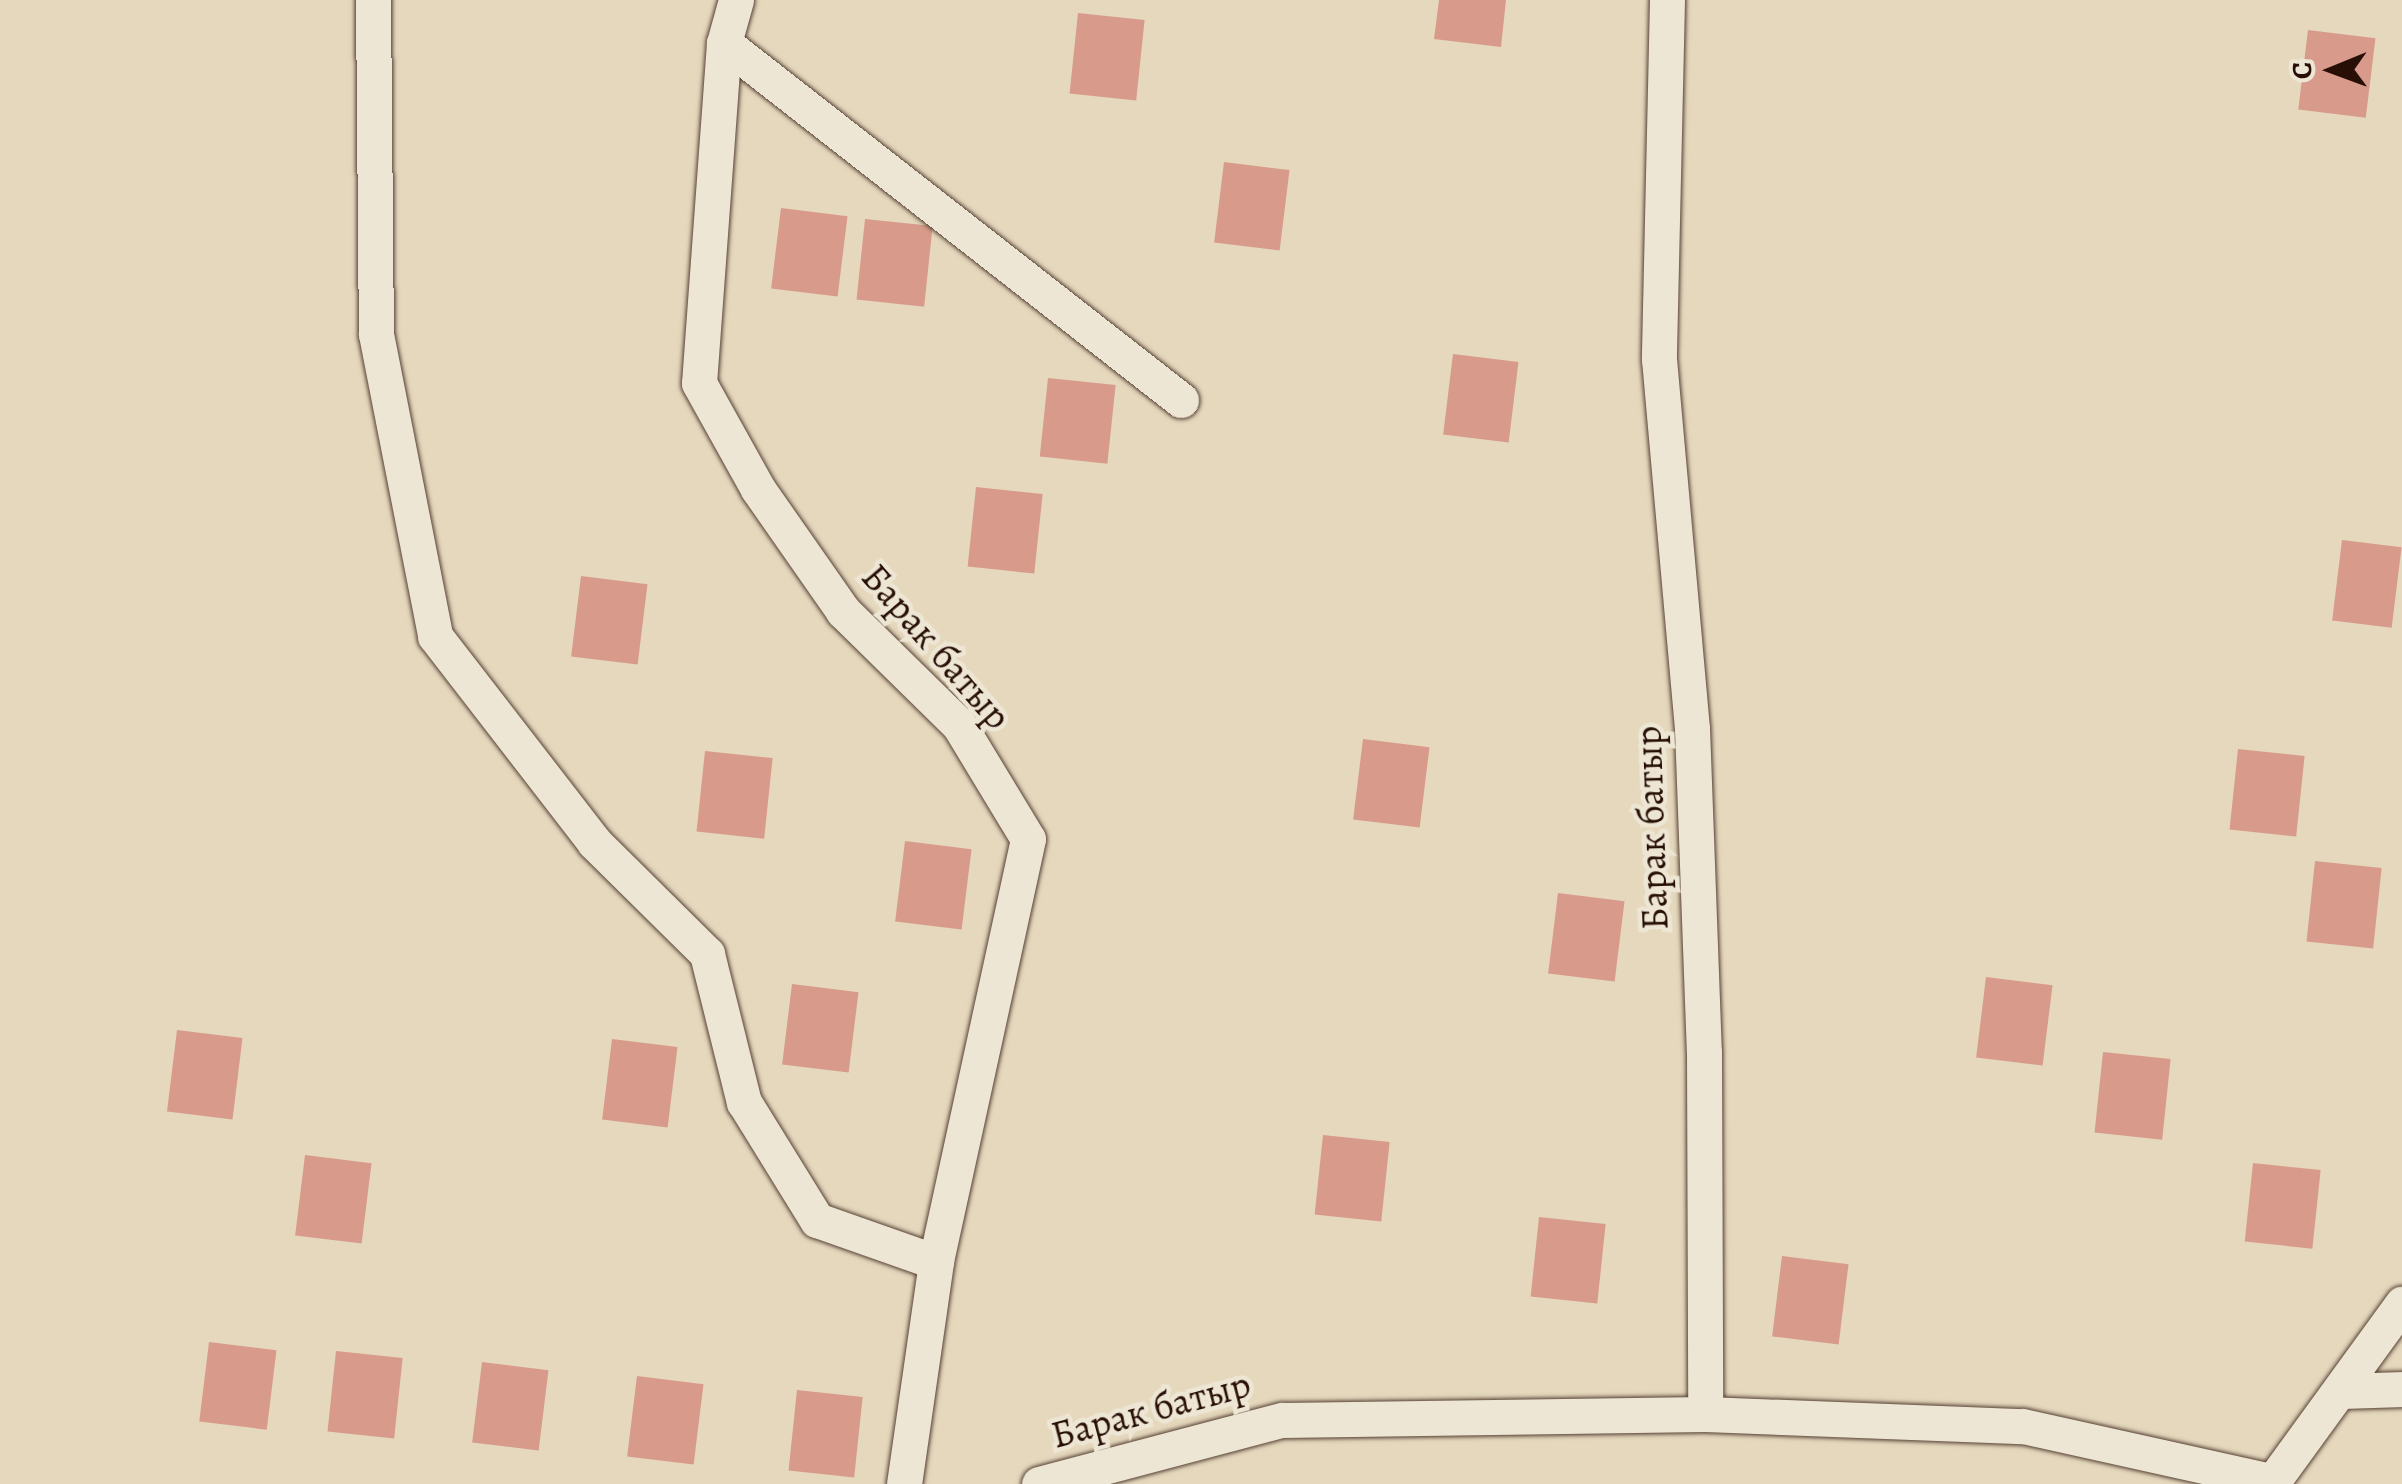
<!DOCTYPE html>
<html>
<head>
<meta charset="utf-8">
<style>
  body { margin:0 }
  #map { position:relative; width:2402px; height:1484px; overflow:hidden; background:#e5d8bd; font-family:Alegreya,serif }
  div>[style] { position:absolute }
  .building>* { inset:0; background:#d89b8b; transform-origin:0 0 }
  .roads { filter:drop-shadow(0 0 2px #564134) drop-shadow(0 0 2px #564134) }
  .street>* { height:35px; margin:-17.5px; padding:0 17.5px; transform-origin:17.5px; border-radius:17.5px; background:#eee6d4 }
  span { translate:-50% -50%; white-space:nowrap; text-align:center; line-height:1.15; -webkit-text-stroke:9px #eee6d4; paint-order:stroke }
  .street-label { font-size:38px; color:#270f06 }
  .north { position:absolute; left:2282px; top:20px; width:100px; height:100px; -webkit-text-stroke:8px #eee6d4; paint-order:stroke; rotate:269deg; font-size:28px; font-weight:700; line-height:40px; text-align:center; color:#270f06 }
  .north::after { content:''; display:block; margin:auto; width:35px; height:45px; background:#270f06; clip-path:polygon(50% 0,100% 100%,50% 72%,0 100%) }
</style>
</head>
<body>
<div id="map">
  <div class="building">
    <i style="clip-path:polygon(1439px 0,1506px 0,1501px 47px,1434px 39px)"></i>
    <i style="left:1078px;top:13px;width:67px;height:81px;rotate:6deg"></i>
    <i style="left:2308px;top:30px;width:68px;height:80px;rotate:7deg"></i>
    <i style="left:1224px;top:162px;width:66px;height:81px;rotate:7deg"></i>
    <i style="left:781px;top:208px;width:67px;height:81px;rotate:7deg"></i>
    <i style="left:865px;top:219px;width:68px;height:81px;rotate:6deg"></i>
    <i style="left:1453px;top:354px;width:66px;height:81px;rotate:7deg"></i>
    <i style="left:1048px;top:378px;width:68px;height:79px;rotate:6deg"></i>
    <i style="left:976px;top:487px;width:67px;height:80px;rotate:6deg"></i>
    <i style="left:2342px;top:540px;width:60px;height:81px;rotate:7deg"></i>
    <i style="left:581px;top:576px;width:67px;height:81px;rotate:7deg"></i>
    <i style="left:1363px;top:739px;width:67px;height:81px;rotate:7deg"></i>
    <i style="left:2238px;top:749px;width:67px;height:81px;rotate:6deg"></i>
    <i style="left:705px;top:751px;width:68px;height:81px;rotate:6deg"></i>
    <i style="left:905px;top:841px;width:67px;height:81px;rotate:7deg"></i>
    <i style="left:2315px;top:861px;width:67px;height:81px;rotate:6deg"></i>
    <i style="left:1558px;top:893px;width:67px;height:81px;rotate:7deg"></i>
    <i style="left:1986px;top:977px;width:67px;height:81px;rotate:7deg"></i>
    <i style="left:792px;top:984px;width:67px;height:81px;rotate:7deg"></i>
    <i style="left:177px;top:1030px;width:66px;height:82px;rotate:7deg"></i>
    <i style="left:612px;top:1039px;width:66px;height:81px;rotate:7deg"></i>
    <i style="left:2103px;top:1052px;width:68px;height:81px;rotate:6deg"></i>
    <i style="left:1323px;top:1135px;width:67px;height:80px;rotate:6deg"></i>
    <i style="left:305px;top:1155px;width:67px;height:81px;rotate:7deg"></i>
    <i style="left:2253px;top:1163px;width:68px;height:79px;rotate:6deg"></i>
    <i style="left:1539px;top:1217px;width:67px;height:80px;rotate:6deg"></i>
    <i style="left:1782px;top:1256px;width:67px;height:81px;rotate:7deg"></i>
    <i style="left:209px;top:1342px;width:68px;height:80px;rotate:7deg"></i>
    <i style="left:336px;top:1351px;width:67px;height:81px;rotate:6deg"></i>
    <i style="left:482px;top:1362px;width:67px;height:81px;rotate:7deg"></i>
    <i style="left:637px;top:1376px;width:67px;height:81px;rotate:7deg"></i>
    <i style="left:797px;top:1390px;width:66px;height:81px;rotate:6deg"></i>
  </div>
  <div class="roads">
    <div class="street">
      <i style="left:373px;top:0;width:334px;rotate:89.5deg"></i>
      <i style="left:376px;top:334px;width:308px;rotate:78.9deg"></i>
      <i style="left:435px;top:636px;width:260px;rotate:52.3deg"></i>
      <i style="left:594px;top:842px;width:159px;rotate:44.7deg"></i>
      <i style="left:707px;top:954px;width:153px;rotate:76deg"></i>
      <i style="left:744px;top:1102px;width:139px;rotate:58.3deg"></i>
      <i style="left:817px;top:1220px;width:126px;rotate:19.4deg"></i>
      <i style="left:736px;top:0;width:45px;rotate:105.6deg"></i>
      <i style="left:724px;top:43px;width:341px;rotate:94.2deg"></i>
      <i style="left:699px;top:383px;width:121px;rotate:60.9deg"></i>
      <i style="left:758px;top:489px;width:149px;rotate:55.1deg"></i>
      <i style="left:843px;top:611px;width:163px;rotate:44.5deg"></i>
      <i style="left:959px;top:725px;width:133px;rotate:58.8deg"></i>
      <i style="left:1028px;top:839px;width:433px;rotate:102.3deg"></i>
      <i style="left:936px;top:1262px;width:224px;rotate:98.2deg"></i>
      <i style="left:1667px;top:0;width:359px;rotate:91.3deg"></i>
      <i style="left:1659px;top:359px;width:370px;rotate:84.9deg"></i>
      <i style="left:1692px;top:728px;width:324px;rotate:87.9deg"></i>
      <i style="left:1704px;top:1052px;width:362px;rotate:89.8deg"></i>
      <i style="left:724px;top:43px;width:580px;rotate:38deg"></i>
      <i style="left:2343px;top:1391px;width:59px;rotate:-1.9deg"></i>
      <i style="left:1039px;top:1484px;width:251px;rotate:-14.8deg"></i>
      <i style="left:1282px;top:1420px;width:423px;rotate:-0.8deg"></i>
      <i style="left:1705px;top:1414px;width:318px;rotate:2.2deg"></i>
      <i style="left:2023px;top:1426px;width:255px;rotate:12.5deg"></i>
      <i style="left:2271px;top:1484px;width:223px;rotate:-54deg"></i>
    </div>
  </div>
  <div class="street-label">
    <span style="left:936px;top:647px;rotate:49deg">Барак батыр</span>
    <span style="left:1652px;top:828px;rotate:-92deg">Барак батыр</span>
    <span style="left:1151px;top:1410px;rotate:-15deg">Барак батыр</span>
  </div>
  <div class="north">С</div>
</div>
</body>
</html>
